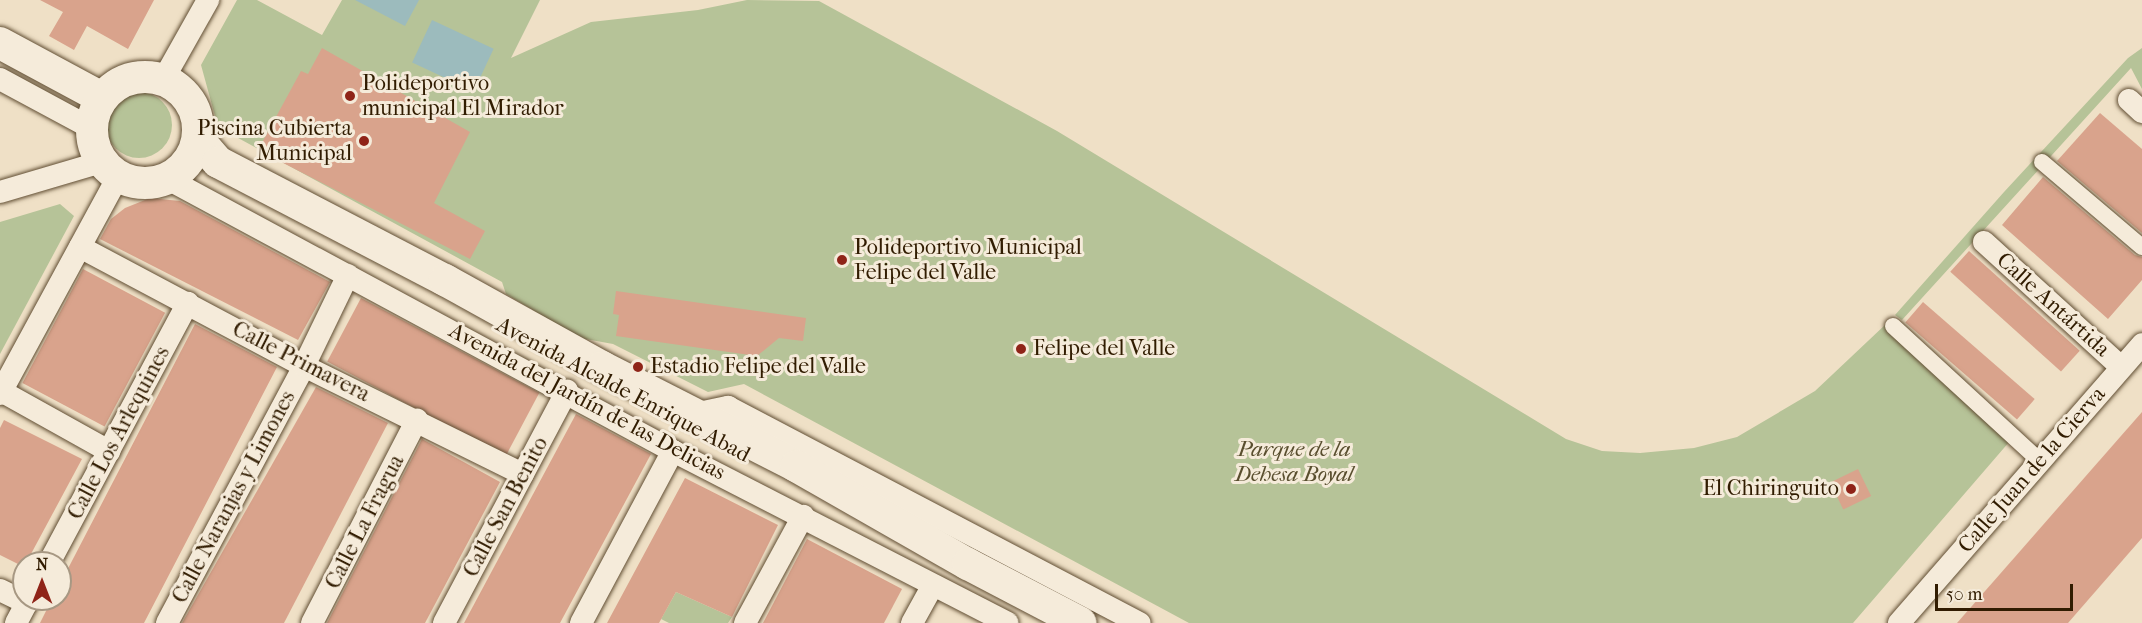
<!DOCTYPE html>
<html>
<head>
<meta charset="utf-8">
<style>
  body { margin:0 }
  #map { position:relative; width:2142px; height:623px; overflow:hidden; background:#efe0c6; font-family:"IM FELL French Canon",serif }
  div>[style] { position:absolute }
  .green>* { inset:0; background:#b6c398 }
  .round { border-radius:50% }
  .water>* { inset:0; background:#9cbbbd; transform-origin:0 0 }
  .building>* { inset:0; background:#d9a38c; transform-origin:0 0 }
  .roads { filter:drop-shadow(0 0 2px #604d32) drop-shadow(0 0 2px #604d32) }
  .pedestrian>* { height:16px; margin:-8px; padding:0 8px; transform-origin:8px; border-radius:8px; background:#f5ebda }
  .minor>* { height:22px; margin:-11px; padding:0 11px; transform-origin:11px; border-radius:11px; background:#f5ebda }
  .secondary>* { height:32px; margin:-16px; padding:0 16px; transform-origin:16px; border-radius:16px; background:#f5ebda }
  .secondary>.ring { margin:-16px; padding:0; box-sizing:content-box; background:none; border:32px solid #f5ebda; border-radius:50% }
  .dots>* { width:16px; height:16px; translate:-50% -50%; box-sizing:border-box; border:3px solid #f5ebda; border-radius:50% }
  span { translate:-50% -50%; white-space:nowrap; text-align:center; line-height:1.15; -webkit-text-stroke:6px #f5ebda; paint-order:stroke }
  .poi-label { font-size:22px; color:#311c01 }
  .left { translate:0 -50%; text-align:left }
  .right { translate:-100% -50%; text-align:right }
  .street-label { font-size:22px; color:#311c01 }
  .park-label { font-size:22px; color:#594e2e; font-style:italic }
  .north { position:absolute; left:12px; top:551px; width:60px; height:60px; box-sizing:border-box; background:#f5ebda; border:2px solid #a79883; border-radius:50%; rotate:0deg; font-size:16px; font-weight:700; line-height:24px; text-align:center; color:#311c01 }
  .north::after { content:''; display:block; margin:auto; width:21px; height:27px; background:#8f2418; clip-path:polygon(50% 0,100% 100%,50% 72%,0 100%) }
  .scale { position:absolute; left:1935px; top:584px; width:138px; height:27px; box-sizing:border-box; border:3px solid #311c01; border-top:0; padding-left:8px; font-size:18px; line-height:21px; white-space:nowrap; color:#311c01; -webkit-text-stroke:4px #f5ebda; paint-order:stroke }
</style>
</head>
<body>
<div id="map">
  <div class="green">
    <i style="clip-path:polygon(237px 0,257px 0,322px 35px,342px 0,540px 0,511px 58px,591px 22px,698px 10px,747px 0,819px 1px,1057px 131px,1566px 439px,1602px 451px,1640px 453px,1694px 448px,1737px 437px,1815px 391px,1886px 324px,2010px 441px,1853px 623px,1189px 623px,744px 384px,708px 392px,613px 344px,580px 338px,506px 294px,502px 282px,218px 127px,201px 65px)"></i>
    <i style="clip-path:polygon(2142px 48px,2142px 89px,2131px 68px,1902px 320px,1895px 315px,2004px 192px,2128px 58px)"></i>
    <i class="round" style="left:106px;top:92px;width:66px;height:66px"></i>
    <i style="clip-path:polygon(60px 204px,74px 216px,0 354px,0 222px)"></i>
    <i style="clip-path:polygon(676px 592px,732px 617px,728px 623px,669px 623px,661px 619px)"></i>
  </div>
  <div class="water">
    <i style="clip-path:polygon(355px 0,419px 0,405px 26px)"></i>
    <i style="left:432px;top:20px;width:68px;height:47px;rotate:25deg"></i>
  </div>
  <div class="building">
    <i style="clip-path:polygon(40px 0,154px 0,128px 49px,87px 26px,74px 50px,49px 36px,63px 12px)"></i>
    <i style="clip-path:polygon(322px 48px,470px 132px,434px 203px,485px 231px,470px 259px,258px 150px,301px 71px,308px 74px)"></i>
    <i style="clip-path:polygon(2100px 113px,2142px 149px,2142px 233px,2057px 161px)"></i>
    <i style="clip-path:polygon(2043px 177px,2135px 255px,2142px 257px,2142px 280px,2108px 319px,2002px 225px)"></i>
    <i style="clip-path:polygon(150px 198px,180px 201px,330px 282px,298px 340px,100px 239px,111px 219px,125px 208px)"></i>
    <i style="left:1969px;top:251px;width:149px;height:28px;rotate:42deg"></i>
    <i style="left:83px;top:269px;width:93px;height:129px;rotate:28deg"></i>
    <i style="clip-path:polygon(616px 291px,806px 318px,803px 341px,779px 338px,757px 356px,616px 336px,619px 315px,613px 314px)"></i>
    <i style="left:361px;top:298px;width:202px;height:72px;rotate:28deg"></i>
    <i style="left:1923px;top:302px;width:148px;height:27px;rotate:41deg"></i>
    <i style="clip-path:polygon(195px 324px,277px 367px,144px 623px,40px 623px,52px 599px,60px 599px,60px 584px)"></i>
    <i style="clip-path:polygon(316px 387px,388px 423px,284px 623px,182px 623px)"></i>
    <i style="clip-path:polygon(2142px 412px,2142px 538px,2068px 623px,1957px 623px)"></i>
    <i style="clip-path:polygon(576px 414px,651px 454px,560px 623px,464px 623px)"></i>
    <i style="clip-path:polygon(4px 420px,82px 459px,24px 567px,0 555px,0 428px)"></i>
    <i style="clip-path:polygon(422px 439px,500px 482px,425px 623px,327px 623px)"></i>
    <i style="left:1858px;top:469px;width:30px;height:31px;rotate:64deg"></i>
    <i style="clip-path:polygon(685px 478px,778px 525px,732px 617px,676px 592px,659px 623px,607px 623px)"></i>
    <i style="clip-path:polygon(807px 539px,902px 589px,884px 623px,763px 623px)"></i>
  </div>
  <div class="roads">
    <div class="pedestrian">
      <i style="left:2042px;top:162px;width:131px;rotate:40.4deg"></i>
      <i style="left:1893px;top:326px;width:200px;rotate:42.6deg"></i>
    </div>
    <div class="minor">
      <i style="left:0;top:79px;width:103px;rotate:28.3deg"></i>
      <i style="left:163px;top:80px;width:92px;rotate:-60.6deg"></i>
      <i style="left:2129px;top:100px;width:18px;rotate:43deg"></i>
      <i style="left:168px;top:179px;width:574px;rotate:28.31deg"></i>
      <i style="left:673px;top:451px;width:376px;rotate:27.2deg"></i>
      <i style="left:0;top:192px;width:105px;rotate:-16.5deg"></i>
      <i style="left:1984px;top:242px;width:185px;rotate:42.4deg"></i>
      <i style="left:80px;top:247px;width:254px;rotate:28deg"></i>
      <i style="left:304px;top:366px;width:244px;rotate:26.3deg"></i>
      <i style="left:1px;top:391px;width:124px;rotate:29.1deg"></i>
      <i style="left:0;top:394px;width:247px;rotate:-61.5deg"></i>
      <i style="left:694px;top:414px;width:35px;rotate:-12deg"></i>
      <i style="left:728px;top:407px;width:465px;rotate:27.7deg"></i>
      <i style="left:49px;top:563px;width:295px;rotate:-61.9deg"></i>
      <i style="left:0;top:590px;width:30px;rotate:26deg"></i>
      <i style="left:16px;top:623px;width:27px;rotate:-62deg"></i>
      <i style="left:167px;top:623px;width:291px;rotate:-61.9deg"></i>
      <i style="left:304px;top:366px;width:101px;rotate:-64.2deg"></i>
      <i style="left:312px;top:623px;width:229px;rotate:-62.7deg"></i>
      <i style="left:444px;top:623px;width:263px;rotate:-62.1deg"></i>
      <i style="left:581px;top:623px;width:195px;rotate:-61.9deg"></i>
      <i style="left:745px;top:623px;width:122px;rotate:-61.5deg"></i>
      <i style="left:912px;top:623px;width:43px;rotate:-61.1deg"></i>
      <i style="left:1899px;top:623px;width:370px;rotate:-48.9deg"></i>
    </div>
    <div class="secondary">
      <i style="left:0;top:43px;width:116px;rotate:28.3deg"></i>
      <i class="ring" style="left:92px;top:77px;width:74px;height:74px"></i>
      <i style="left:198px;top:139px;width:30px;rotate:49deg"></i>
      <i style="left:218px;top:162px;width:256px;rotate:27.5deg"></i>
      <i style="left:445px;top:280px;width:179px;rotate:29deg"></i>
      <i style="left:602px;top:367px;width:218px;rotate:27deg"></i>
      <i style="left:796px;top:466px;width:198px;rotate:29.7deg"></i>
      <i style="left:968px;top:564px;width:127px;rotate:27.6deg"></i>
    </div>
  </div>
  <div class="dots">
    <i style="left:350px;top:96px;background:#8f2418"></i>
    <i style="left:364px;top:141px;background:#8f2418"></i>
    <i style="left:842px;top:260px;background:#8f2418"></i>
    <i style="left:1021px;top:349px;background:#8f2418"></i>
    <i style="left:638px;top:367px;background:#8f2418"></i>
    <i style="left:1851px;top:489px;background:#8f2418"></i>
  </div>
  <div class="poi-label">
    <span class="left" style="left:362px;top:96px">Polideportivo<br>municipal El Mirador</span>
    <span class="right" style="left:352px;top:141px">Piscina Cubierta<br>Municipal</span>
    <span class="left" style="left:854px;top:260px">Polideportivo Municipal<br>Felipe del Valle</span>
    <span class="left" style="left:1033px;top:349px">Felipe del Valle</span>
    <span class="left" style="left:650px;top:367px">Estadio Felipe del Valle</span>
    <span class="right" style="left:1839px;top:489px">El Chiringuito</span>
  </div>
  <div class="street-label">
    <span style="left:2053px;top:305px;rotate:42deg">Calle Antártida</span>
    <span style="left:301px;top:362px;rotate:27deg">Calle Primavera</span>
    <span style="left:623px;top:390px;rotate:28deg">Avenida Alcalde Enrique Abad</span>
    <span style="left:587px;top:402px;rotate:28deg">Avenida del Jardín de las Delicias</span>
    <span style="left:119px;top:433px;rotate:-62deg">Calle Los Arlequines</span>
    <span style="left:2032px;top:470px;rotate:-49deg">Calle Juan de la Cierva</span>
    <span style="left:234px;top:497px;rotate:-62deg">Calle Naranjas y Limones</span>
    <span style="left:506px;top:507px;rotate:-62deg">Calle San Benito</span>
    <span style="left:365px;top:522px;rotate:-63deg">Calle La Fragua</span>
  </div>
  <div class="park-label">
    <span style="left:1294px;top:462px">Parque de la<br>Dehesa Boyal</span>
  </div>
  <div class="north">N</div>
  <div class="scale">50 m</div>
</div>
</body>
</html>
